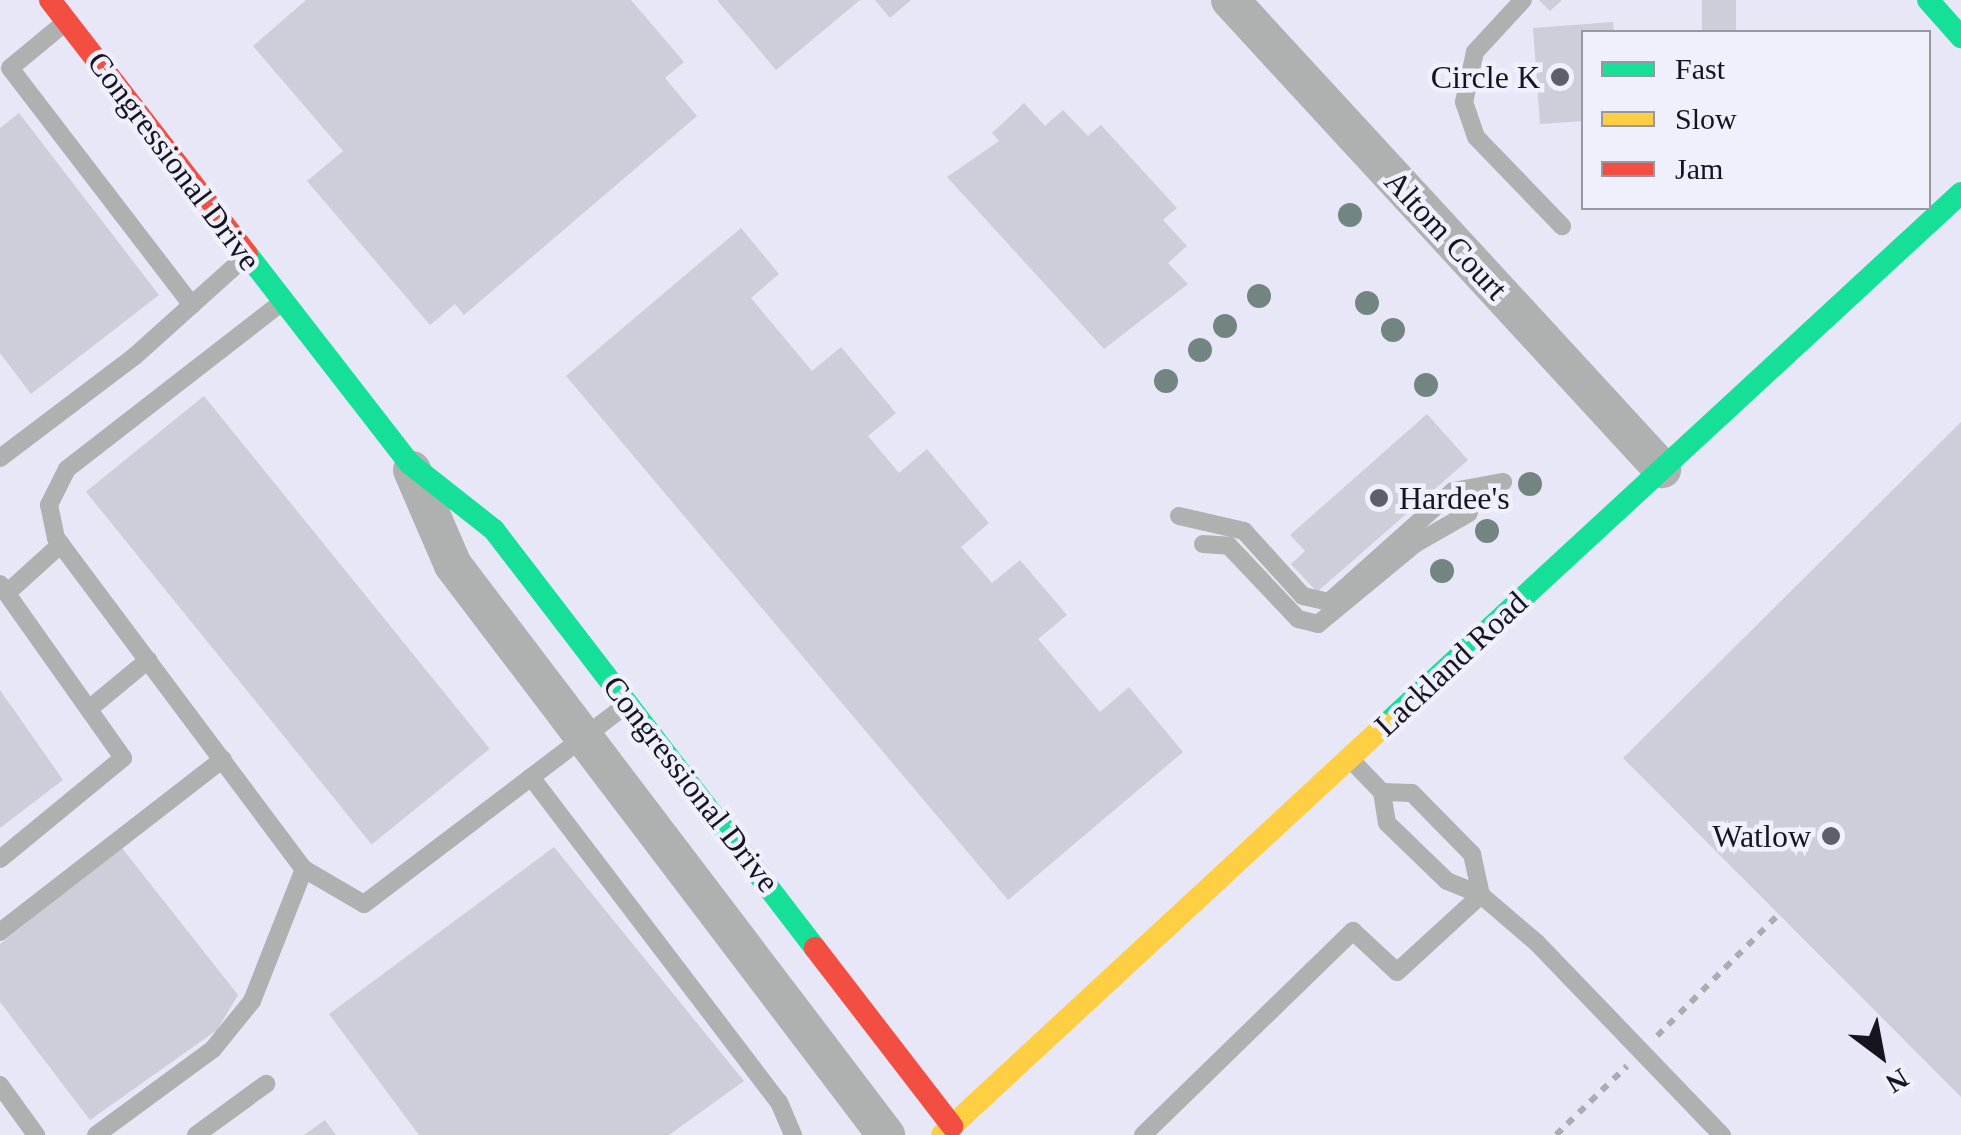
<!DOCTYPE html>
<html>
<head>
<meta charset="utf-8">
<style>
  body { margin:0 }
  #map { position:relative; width:1961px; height:1135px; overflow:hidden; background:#e8e7f8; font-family:"Times New Roman",serif }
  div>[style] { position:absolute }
  .building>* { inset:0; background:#cecdda; transform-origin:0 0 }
  .path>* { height:6px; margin-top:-3px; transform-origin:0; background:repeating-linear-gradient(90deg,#aaacaf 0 8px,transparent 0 16px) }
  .lane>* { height:18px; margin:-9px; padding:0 9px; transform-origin:9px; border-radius:9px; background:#afb1b1 }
  .street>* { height:38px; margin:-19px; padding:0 19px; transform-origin:19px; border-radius:19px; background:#afb1b1 }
  .fast>* { height:22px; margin:-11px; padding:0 11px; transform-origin:11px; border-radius:11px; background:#16e098 }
  .slow>* { height:22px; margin:-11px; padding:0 11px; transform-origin:11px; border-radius:11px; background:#ffcf43 }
  .jam>* { height:22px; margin:-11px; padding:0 11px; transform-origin:11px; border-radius:11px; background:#f24e42 }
  .trees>* { width:24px; height:24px; margin:-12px; border-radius:50%; background:#738580 }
  .dots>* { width:28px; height:28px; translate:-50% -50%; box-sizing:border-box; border:5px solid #f0f0fc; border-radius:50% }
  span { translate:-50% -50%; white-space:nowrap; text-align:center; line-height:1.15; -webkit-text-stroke:9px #f0f0fc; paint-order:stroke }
  .poi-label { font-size:32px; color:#15141f }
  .right { translate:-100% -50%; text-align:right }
  .left { translate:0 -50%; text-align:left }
  .street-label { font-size:32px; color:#15141f }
  .legend { position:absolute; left:1581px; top:30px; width:350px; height:180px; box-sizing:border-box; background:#f0f0fc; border:2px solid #9898a4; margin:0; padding:12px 18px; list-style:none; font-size:30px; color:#15141f }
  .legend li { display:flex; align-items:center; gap:20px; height:50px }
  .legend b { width:50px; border:2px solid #9898a4 }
  .north { position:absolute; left:1831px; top:1005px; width:100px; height:100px; -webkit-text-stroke:8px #f0f0fc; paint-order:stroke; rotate:148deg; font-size:28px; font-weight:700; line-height:40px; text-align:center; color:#15141f }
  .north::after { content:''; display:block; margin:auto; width:35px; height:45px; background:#15141f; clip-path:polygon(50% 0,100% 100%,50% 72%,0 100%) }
</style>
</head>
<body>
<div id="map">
  <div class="building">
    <i style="clip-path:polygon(306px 0,631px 0,684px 62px,665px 78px,697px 116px,464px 315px,455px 304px,430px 325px,307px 181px,343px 151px,253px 46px)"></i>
    <i style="clip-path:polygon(717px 0,860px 0,776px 70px)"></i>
    <i style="clip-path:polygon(875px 0,911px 0,890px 18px)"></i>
    <i style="clip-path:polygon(1539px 0,1562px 0,1550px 11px)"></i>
    <i style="left:1702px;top:0;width:34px;height:32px"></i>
    <i style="clip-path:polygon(1613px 22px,1614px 32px,1584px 32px,1584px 121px,1540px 124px,1533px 28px)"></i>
    <i style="clip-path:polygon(1024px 103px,1045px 126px,1063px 110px,1088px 136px,1101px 125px,1177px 208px,1163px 220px,1187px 246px,1168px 263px,1188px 284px,1104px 349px,947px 177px,999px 141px,992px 133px)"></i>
    <i style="clip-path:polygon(19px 113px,159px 295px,31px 394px,0 353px,0 128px)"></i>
    <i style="clip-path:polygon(741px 228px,779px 274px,751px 298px,812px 371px,841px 347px,896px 413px,868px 436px,899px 473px,927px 449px,989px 523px,961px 547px,992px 583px,1020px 560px,1067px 615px,1038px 639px,1100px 712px,1129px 687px,1183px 752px,1008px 900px,566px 376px)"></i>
    <i style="left:204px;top:396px;width:454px;height:152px;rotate:51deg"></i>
    <i style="clip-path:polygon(1427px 414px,1468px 460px,1317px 592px,1291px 564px,1305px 551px,1290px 535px)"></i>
    <i style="clip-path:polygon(1961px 422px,1961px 1097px,1623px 758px)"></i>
    <i style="clip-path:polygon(0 690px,63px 780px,0 828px)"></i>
    <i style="clip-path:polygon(554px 847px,744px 1081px,669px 1135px,419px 1135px,329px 1014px)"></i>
    <i style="clip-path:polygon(122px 848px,238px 995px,217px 1030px,90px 1120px,0 1002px,0 944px)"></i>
    <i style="clip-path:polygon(325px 1120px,336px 1135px,304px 1135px)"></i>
  </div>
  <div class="path">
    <i style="left:1657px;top:1036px;width:173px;rotate:-45deg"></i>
    <i style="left:1556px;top:1135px;width:99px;rotate:-44.2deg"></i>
  </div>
  <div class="lane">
    <i style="left:1523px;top:0;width:71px;rotate:132.7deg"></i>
    <i style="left:1475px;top:52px;width:51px;rotate:102.4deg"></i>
    <i style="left:1464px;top:102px;width:37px;rotate:71deg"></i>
    <i style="left:1476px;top:137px;width:124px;rotate:46deg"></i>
    <i style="left:62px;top:25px;width:67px;rotate:140.4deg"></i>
    <i style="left:10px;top:68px;width:299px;rotate:52.5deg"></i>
    <i style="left:281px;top:303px;width:271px;rotate:142.2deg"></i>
    <i style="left:67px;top:469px;width:40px;rotate:116.6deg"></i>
    <i style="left:49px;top:505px;width:34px;rotate:78deg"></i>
    <i style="left:56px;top:538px;width:414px;rotate:53.2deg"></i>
    <i style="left:304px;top:869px;width:69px;rotate:30.3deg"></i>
    <i style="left:364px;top:904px;width:326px;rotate:-37.2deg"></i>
    <i style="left:0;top:458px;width:169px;rotate:-37.1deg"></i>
    <i style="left:135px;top:356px;width:148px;rotate:-42deg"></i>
    <i style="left:1179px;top:516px;width:67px;rotate:13deg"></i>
    <i style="left:1244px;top:531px;width:88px;rotate:47.8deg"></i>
    <i style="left:1303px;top:596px;width:27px;rotate:13deg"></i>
    <i style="left:1329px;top:602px;width:166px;rotate:-41.8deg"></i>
    <i style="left:1453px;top:491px;width:51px;rotate:-10.2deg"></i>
    <i style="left:1203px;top:544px;width:26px;rotate:4deg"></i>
    <i style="left:1229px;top:546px;width:100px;rotate:46.6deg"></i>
    <i style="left:1298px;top:619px;width:21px;rotate:14deg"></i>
    <i style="left:1318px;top:624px;width:126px;rotate:-39.5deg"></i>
    <i style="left:1415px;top:544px;width:62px;rotate:-29.9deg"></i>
    <i style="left:0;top:584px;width:213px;rotate:54.7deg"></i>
    <i style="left:123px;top:758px;width:159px;rotate:140.6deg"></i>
    <i style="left:7px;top:593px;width:73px;rotate:-42.2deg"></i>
    <i style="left:89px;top:709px;width:77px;rotate:-39.7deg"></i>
    <i style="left:1353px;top:762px;width:42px;rotate:46deg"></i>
    <i style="left:1382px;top:792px;width:31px;rotate:81deg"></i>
    <i style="left:1387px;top:823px;width:83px;rotate:44deg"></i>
    <i style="left:1447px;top:881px;width:37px;rotate:22deg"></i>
    <i style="left:1481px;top:895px;width:74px;rotate:40.6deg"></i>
    <i style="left:1537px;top:943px;width:267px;rotate:46.1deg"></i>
    <i style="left:531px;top:777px;width:409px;rotate:52.7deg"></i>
    <i style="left:779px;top:1102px;width:36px;rotate:67deg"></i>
    <i style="left:1382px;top:792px;width:30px;rotate:2deg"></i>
    <i style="left:1412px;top:793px;width:86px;rotate:45.5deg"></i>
    <i style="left:1472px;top:854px;width:42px;rotate:77.6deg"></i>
    <i style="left:0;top:932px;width:282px;rotate:-37.8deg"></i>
    <i style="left:0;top:1085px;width:62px;rotate:54.2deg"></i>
    <i style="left:96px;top:1135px;width:145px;rotate:-36.3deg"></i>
    <i style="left:213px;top:1049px;width:62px;rotate:-50.9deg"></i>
    <i style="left:252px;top:1001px;width:142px;rotate:-68.5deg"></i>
    <i style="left:196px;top:1135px;width:87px;rotate:-36.1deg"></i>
    <i style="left:1143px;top:1135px;width:293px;rotate:-44.2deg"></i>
    <i style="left:1353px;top:931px;width:60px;rotate:43deg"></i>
    <i style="left:1397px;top:972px;width:114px;rotate:-42.5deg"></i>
  </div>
  <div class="street">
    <i style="left:1230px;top:0;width:638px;rotate:47.35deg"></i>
    <i style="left:412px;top:470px;width:103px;rotate:66.7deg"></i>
    <i style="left:453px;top:565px;width:716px;rotate:52.78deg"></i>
  </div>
  <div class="fast">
    <i style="left:1928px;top:0;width:50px;rotate:48.3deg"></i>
    <i style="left:247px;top:254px;width:264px;rotate:52.2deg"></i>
    <i style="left:409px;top:463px;width:108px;rotate:38.2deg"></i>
    <i style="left:494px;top:530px;width:527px;rotate:52.48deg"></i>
    <i style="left:1385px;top:725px;width:784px;rotate:-42.73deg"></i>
  </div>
  <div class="slow">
    <i style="left:942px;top:1135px;width:604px;rotate:-42.78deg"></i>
  </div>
  <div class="jam">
    <i style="left:50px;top:0;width:321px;rotate:52.2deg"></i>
    <i style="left:815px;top:948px;width:225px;rotate:52.4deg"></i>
  </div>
  <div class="trees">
    <i style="left:1350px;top:215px"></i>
    <i style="left:1259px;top:296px"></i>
    <i style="left:1367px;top:303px"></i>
    <i style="left:1225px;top:326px"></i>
    <i style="left:1393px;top:330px"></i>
    <i style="left:1200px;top:350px"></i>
    <i style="left:1166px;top:381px"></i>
    <i style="left:1426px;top:385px"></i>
    <i style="left:1530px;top:484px"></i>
    <i style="left:1487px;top:531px"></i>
    <i style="left:1442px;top:571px"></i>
  </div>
  <div class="dots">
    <i style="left:1560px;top:77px;background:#5f5e6b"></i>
    <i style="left:1379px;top:498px;background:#5f5e6b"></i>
    <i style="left:1831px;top:836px;background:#5f5e6b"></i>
  </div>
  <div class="poi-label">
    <span class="right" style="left:1540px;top:77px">Circle K</span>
    <span class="left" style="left:1399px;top:498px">Hardee's</span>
    <span class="right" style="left:1811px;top:836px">Watlow</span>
  </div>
  <div class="street-label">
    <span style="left:174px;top:161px;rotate:53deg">Congressional Drive</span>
    <span style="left:1446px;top:235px;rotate:47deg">Altom Court</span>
    <span style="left:1451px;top:664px;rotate:-43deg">Lackland Road</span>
    <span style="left:691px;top:784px;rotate:52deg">Congressional Drive</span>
  </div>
  <ul class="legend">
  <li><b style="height:12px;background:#16e098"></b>Fast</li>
  <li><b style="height:12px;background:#ffcf43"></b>Slow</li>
  <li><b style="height:12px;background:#f24e42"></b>Jam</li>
  </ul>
  <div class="north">N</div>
</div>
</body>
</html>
